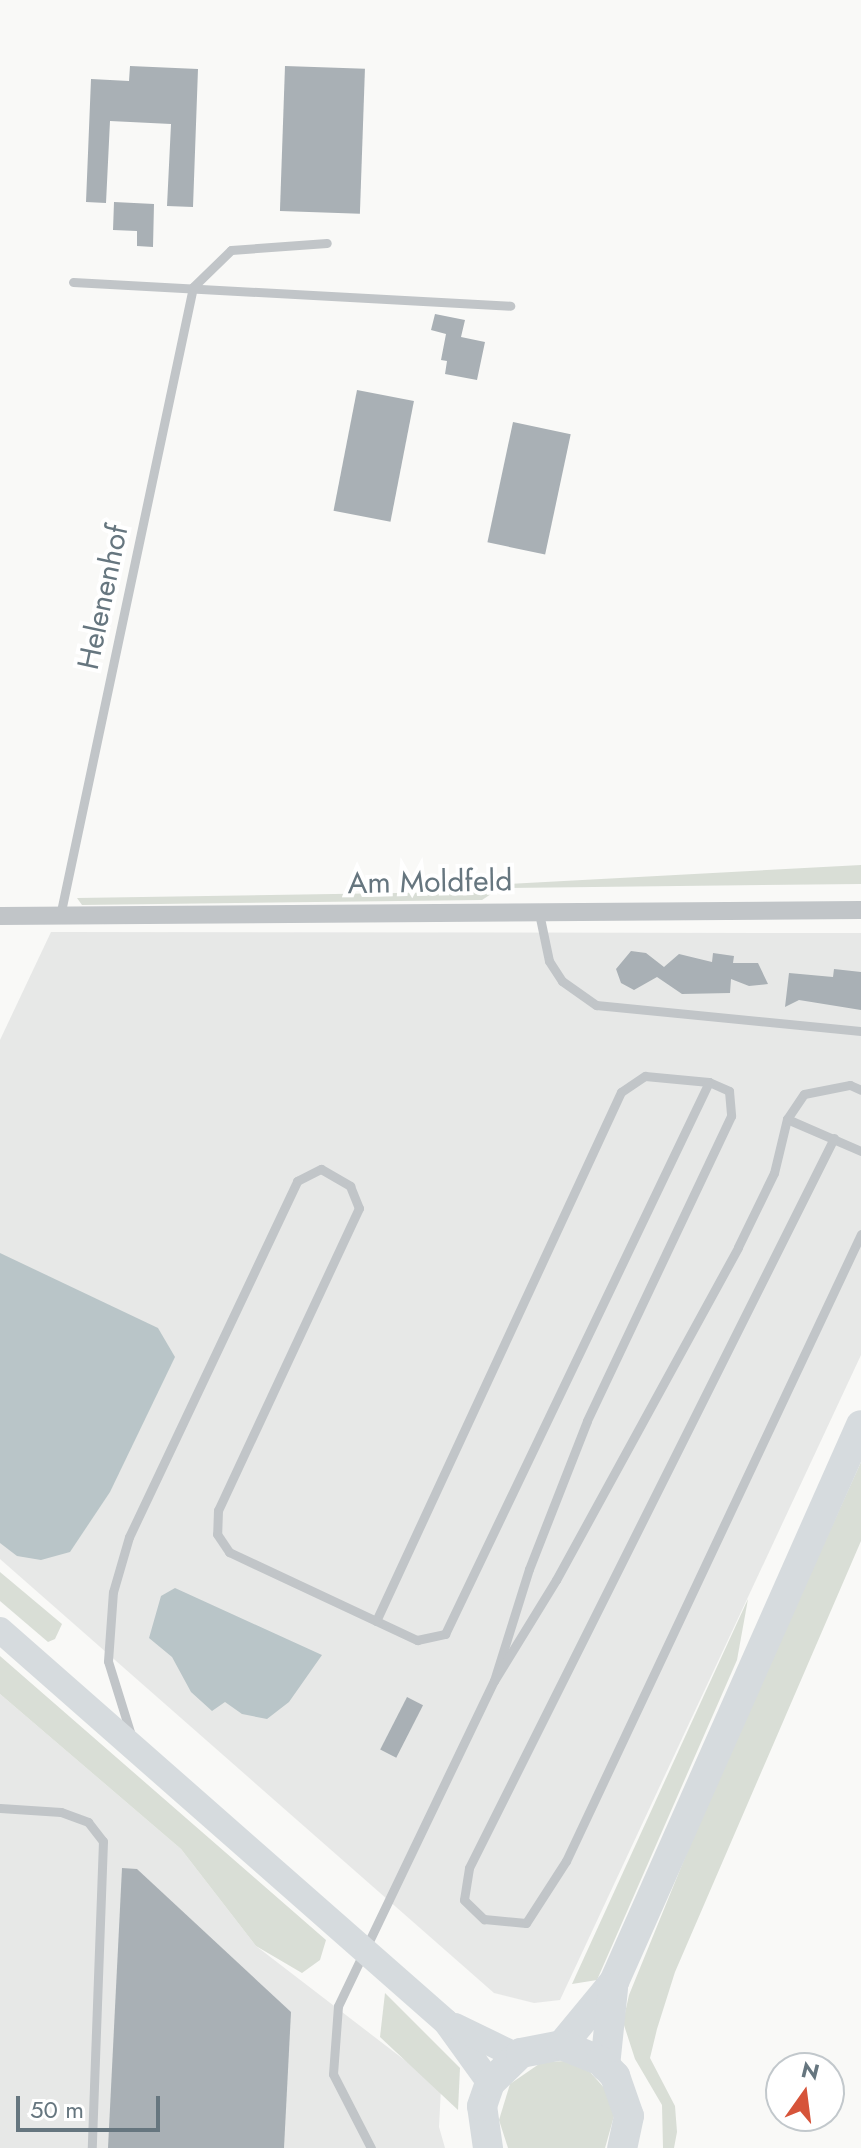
<!DOCTYPE html>
<html>
<head>
<meta charset="utf-8">
<style>
  body { margin:0 }
  #map { position:relative; width:861px; height:2148px; overflow:hidden; background:#f9f9f7; font-family:Jost,sans-serif }
  div>[style] { position:absolute }
  .built>* { inset:0; background:#e7e8e7 }
  .green>* { inset:0; background:#d9ded6 }
  .water>* { inset:0; background:#b9c5c8 }
  .building>* { inset:0; background:#a9b0b5; transform-origin:0 0 }
  .service>* { height:9px; margin:-4.5px; padding:0 4.5px; transform-origin:4.5px; border-radius:4.5px; background:#c1c5c8 }
  .minor>* { height:18px; margin:-9px; padding:0 9px; transform-origin:9px; border-radius:9px; background:#c1c5c8 }
  .secondary>* { height:26px; margin:-13px; padding:0 13px; transform-origin:13px; border-radius:13px; background:#d6dbde }
  .primary>* { height:30px; margin:-15px; padding:0 15px; transform-origin:15px; border-radius:15px; background:#d6dbde }
  span { translate:-50% -50%; white-space:nowrap; text-align:center; line-height:1.15; -webkit-text-stroke:8px #fff; paint-order:stroke }
  .street-label { font-size:30px; color:#66767f }
  .north { position:absolute; left:765px; top:2052px; width:80px; height:80px; box-sizing:border-box; background:#fff; border:2px solid #c2c8cc; border-radius:50%; rotate:14deg; font-size:22px; font-weight:700; line-height:32px; text-align:center; color:#66767f }
  .north::after { content:''; display:block; margin:auto; width:28px; height:36px; background:#d6543a; clip-path:polygon(50% 0,100% 100%,50% 72%,0 100%) }
  .scale { position:absolute; left:16px; top:2096px; width:144px; height:36px; box-sizing:border-box; border:4px solid #66767f; border-top:0; padding-left:10px; font-size:24px; line-height:28px; white-space:nowrap; color:#66767f; -webkit-text-stroke:6px #fff; paint-order:stroke }
</style>
</head>
<body>
<div id="map">
  <div class="built">
    <i style="clip-path:polygon(51px 932px,861px 933px,861px 1355px,560px 2000px,534px 2003px,494px 1993px,0 1559px,0 1040px)"></i>
    <i style="clip-path:polygon(0 1694px,181px 1849px,256px 1946px,441px 2088px,439px 2127px,445px 2148px,0 2148px)"></i>
  </div>
  <div class="green">
    <i style="clip-path:polygon(861px 865px,861px 884px,500px 888px,482px 900px,82px 905px,77px 898px,461px 892px,491px 885px)"></i>
    <i style="clip-path:polygon(861px 1462px,861px 1541px,675px 1972px,657px 2029px,650px 2058px,675px 2106px,677px 2132px,674px 2148px,663px 2148px,662px 2105px,635px 2059px,623px 2022px,629px 1995px,715px 1784px)"></i>
    <i style="clip-path:polygon(0 1572px,62px 1624px,55px 1639px,48px 1642px,0 1601px)"></i>
    <i style="clip-path:polygon(748px 1599px,737px 1660px,597px 1980px,572px 1984px)"></i>
    <i style="clip-path:polygon(0 1656px,326px 1940px,320px 1960px,302px 1973px,256px 1946px,181px 1849px,0 1694px)"></i>
    <i style="clip-path:polygon(385px 1993px,460px 2068px,458px 2110px,380px 2037px)"></i>
    <i style="clip-path:polygon(567px 2061px,590px 2072px,607px 2091px,614px 2116px,605px 2148px,508px 2148px,499px 2120px,510px 2084px,542px 2062px)"></i>
  </div>
  <div class="water">
    <i style="clip-path:polygon(0 1253px,158px 1328px,175px 1357px,110px 1492px,70px 1552px,41px 1560px,17px 1556px,0 1543px)"></i>
    <i style="clip-path:polygon(175px 1588px,322px 1655px,289px 1702px,267px 1719px,242px 1714px,225px 1702px,212px 1711px,191px 1692px,172px 1657px,149px 1638px,161px 1596px)"></i>
  </div>
  <div class="building">
    <i style="clip-path:polygon(130px 66px,198px 69px,193px 207px,167px 206px,171px 124px,110px 121px,106px 203px,86px 202px,91px 79px,129px 81px)"></i>
    <i style="left:285px;top:66px;width:80px;height:145px;rotate:2deg"></i>
    <i style="clip-path:polygon(114px 202px,154px 204px,153px 247px,137px 246px,137px 231px,113px 230px)"></i>
    <i style="clip-path:polygon(435px 314px,465px 320px,461px 337px,485px 342px,477px 380px,445px 374px,447px 361px,441px 360px,446px 334px,431px 330px)"></i>
    <i style="left:357px;top:390px;width:58px;height:123px;rotate:11deg"></i>
    <i style="left:513px;top:422px;width:59px;height:123px;rotate:12deg"></i>
    <i style="clip-path:polygon(631px 951px,646px 953px,664px 967px,679px 954px,712px 962px,713px 953px,734px 956px,733px 963px,758px 963px,768px 984px,749px 986px,731px 979px,730px 993px,682px 994px,657px 977px,634px 990px,621px 983px,616px 969px)"></i>
    <i style="clip-path:polygon(834px 969px,861px 972px,861px 1010px,799px 1000px,785px 1007px,789px 973px,833px 977px)"></i>
    <i style="left:407px;top:1697px;width:18px;height:59px;rotate:27deg"></i>
    <i style="clip-path:polygon(122px 1868px,137px 1869px,291px 2012px,284px 2148px,108px 2148px)"></i>
  </div>
  <div class="service">
    <i style="left:73px;top:282px;width:438px;rotate:3.1deg"></i>
    <i style="left:539px;top:913px;width:49px;rotate:78.2deg"></i>
    <i style="left:549px;top:961px;width:24px;rotate:57deg"></i>
    <i style="left:562px;top:981px;width:42px;rotate:35.2deg"></i>
    <i style="left:596px;top:1005px;width:266px;rotate:5.6deg"></i>
    <i style="left:60px;top:916px;width:643px;rotate:-78.06deg"></i>
    <i style="left:193px;top:287px;width:53px;rotate:-44.2deg"></i>
    <i style="left:231px;top:250px;width:96px;rotate:-4.2deg"></i>
    <i style="left:787px;top:1119px;width:81px;rotate:23.4deg"></i>
    <i style="left:834px;top:1138px;width:816px;rotate:116.57deg"></i>
    <i style="left:469px;top:1868px;width:32px;rotate:99deg"></i>
    <i style="left:464px;top:1900px;width:28px;rotate:44deg"></i>
    <i style="left:484px;top:1919px;width:42px;rotate:5.4deg"></i>
    <i style="left:526px;top:1923px;width:74px;rotate:-57.2deg"></i>
    <i style="left:566px;top:1861px;width:693px;rotate:-64.8deg"></i>
    <i style="left:376px;top:1621px;width:583px;rotate:-65.15deg"></i>
    <i style="left:621px;top:1092px;width:29px;rotate:-34deg"></i>
    <i style="left:645px;top:1076px;width:64px;rotate:5.4deg"></i>
    <i style="left:709px;top:1082px;width:22px;rotate:24deg"></i>
    <i style="left:729px;top:1091px;width:25px;rotate:85deg"></i>
    <i style="left:731px;top:1116px;width:337px;rotate:115.3deg"></i>
    <i style="left:587px;top:1421px;width:159px;rotate:111.4deg"></i>
    <i style="left:529px;top:1569px;width:117px;rotate:107.4deg"></i>
    <i style="left:131px;top:1735px;width:77px;rotate:-107.3deg"></i>
    <i style="left:108px;top:1661px;width:69px;rotate:-85.9deg"></i>
    <i style="left:113px;top:1592px;width:57px;rotate:-73.8deg"></i>
    <i style="left:129px;top:1537px;width:394px;rotate:-64.7deg"></i>
    <i style="left:297px;top:1181px;width:27px;rotate:-27deg"></i>
    <i style="left:321px;top:1169px;width:34px;rotate:30deg"></i>
    <i style="left:350px;top:1186px;width:24px;rotate:68deg"></i>
    <i style="left:359px;top:1208px;width:333px;rotate:115deg"></i>
    <i style="left:218px;top:1510px;width:24px;rotate:92deg"></i>
    <i style="left:217px;top:1534px;width:22px;rotate:56deg"></i>
    <i style="left:229px;top:1552px;width:208px;rotate:25.1deg"></i>
    <i style="left:417px;top:1640px;width:29px;rotate:-12deg"></i>
    <i style="left:445px;top:1634px;width:612px;rotate:-64.44deg"></i>
    <i style="left:0;top:1808px;width:61px;rotate:3.8deg"></i>
    <i style="left:61px;top:1812px;width:29px;rotate:20deg"></i>
    <i style="left:88px;top:1822px;width:24px;rotate:52deg"></i>
    <i style="left:103px;top:1841px;width:307px;rotate:92.1deg"></i>
    <i style="left:371px;top:2148px;width:83px;rotate:-117.2deg"></i>
    <i style="left:333px;top:2074px;width:68px;rotate:-85.8deg"></i>
    <i style="left:338px;top:2006px;width:361px;rotate:-64.4deg"></i>
    <i style="left:494px;top:1681px;width:119px;rotate:-58.5deg"></i>
    <i style="left:556px;top:1580px;width:379px;rotate:-61.3deg"></i>
    <i style="left:738px;top:1247px;width:82px;rotate:-64.1deg"></i>
    <i style="left:774px;top:1173px;width:56px;rotate:-76.5deg"></i>
    <i style="left:787px;top:1119px;width:30px;rotate:-56deg"></i>
    <i style="left:804px;top:1094px;width:47px;rotate:-11.1deg"></i>
    <i style="left:850px;top:1085px;width:12px;rotate:24deg"></i>
  </div>
  <div class="minor">
    <i style="left:0;top:916px;width:861px;rotate:-0.4deg"></i>
  </div>
  <div class="secondary">
    <i style="left:0;top:1630px;width:594px;rotate:41.31deg"></i>
    <i style="left:446px;top:2022px;width:75px;rotate:54.2deg"></i>
    <i style="left:455px;top:2026px;width:69px;rotate:25.8deg"></i>
  </div>
  <div class="primary">
    <i style="left:562px;top:2045px;width:82px;rotate:-50.5deg"></i>
    <i style="left:614px;top:1982px;width:609px;rotate:-66.09deg"></i>
    <i style="left:605px;top:2066px;width:78px;rotate:-84.1deg"></i>
    <i style="left:488px;top:2148px;width:42px;rotate:-98.1deg"></i>
    <i style="left:482px;top:2106px;width:24px;rotate:-71deg"></i>
    <i style="left:490px;top:2083px;width:43px;rotate:-44.1deg"></i>
    <i style="left:521px;top:2053px;width:42px;rotate:-11deg"></i>
    <i style="left:562px;top:2045px;width:42px;rotate:22.3deg"></i>
    <i style="left:601px;top:2061px;width:21px;rotate:47deg"></i>
    <i style="left:615px;top:2076px;width:42px;rotate:70.7deg"></i>
    <i style="left:629px;top:2116px;width:33px;rotate:102deg"></i>
  </div>
  <div class="street-label">
    <span style="left:103px;top:597px;rotate:-78deg">Helenenhof</span>
    <span style="left:430px;top:882px;rotate:-1deg">Am Moldfeld</span>
  </div>
  <div class="north">N</div>
  <div class="scale">50 m</div>
</div>
</body>
</html>
